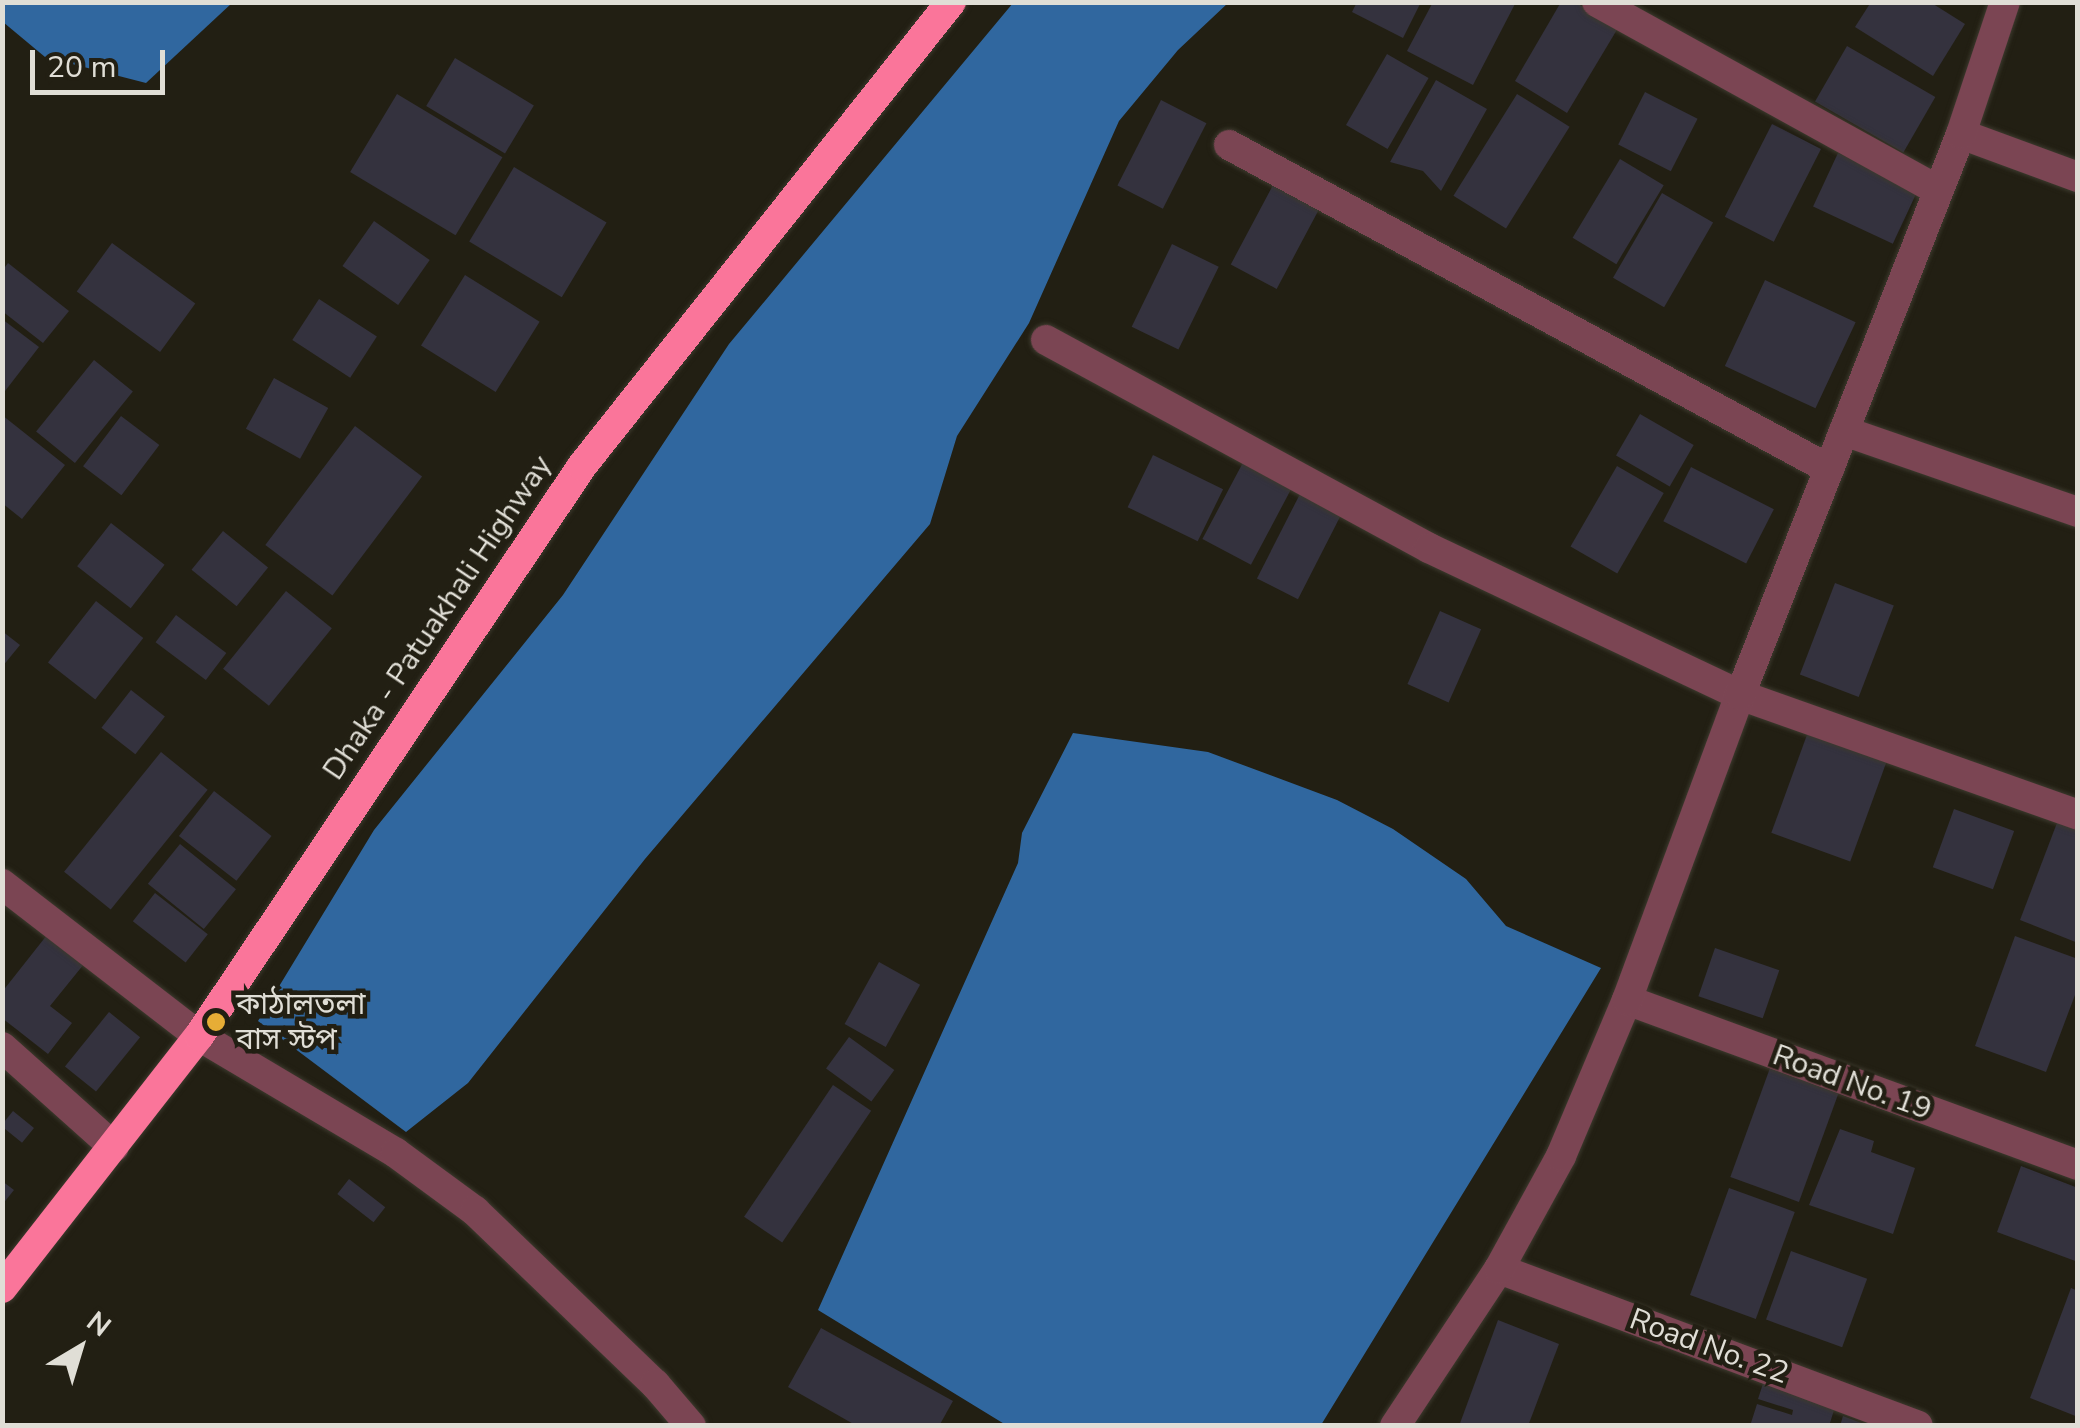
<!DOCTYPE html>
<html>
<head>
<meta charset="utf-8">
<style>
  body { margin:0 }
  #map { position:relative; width:2080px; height:1428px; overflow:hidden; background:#221f13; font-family:"Nunito Sans","Noto Sans Bengali",sans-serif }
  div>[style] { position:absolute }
  .water>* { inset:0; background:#30679f }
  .building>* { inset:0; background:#34323e; transform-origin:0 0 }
  .roads { filter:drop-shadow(0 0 2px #3d3a2e) drop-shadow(0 0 2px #3d3a2e) }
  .minor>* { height:30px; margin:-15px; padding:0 15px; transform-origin:15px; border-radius:15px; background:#7b4553 }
  .highway>* { height:30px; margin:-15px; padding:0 15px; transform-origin:15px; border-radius:15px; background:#fa759a }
  .dots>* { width:28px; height:28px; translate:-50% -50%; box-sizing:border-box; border:5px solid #221f13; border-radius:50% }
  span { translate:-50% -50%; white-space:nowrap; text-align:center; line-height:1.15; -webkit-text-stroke:9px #221f13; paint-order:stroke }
  .street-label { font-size:30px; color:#e0ded6 }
  .poi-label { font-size:30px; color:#e0ded6 }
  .left { translate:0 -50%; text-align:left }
  .frame { position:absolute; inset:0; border:5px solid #e0ded6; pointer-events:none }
  .north { position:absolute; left:30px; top:1298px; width:100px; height:100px; -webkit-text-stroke:8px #221f13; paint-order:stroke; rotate:38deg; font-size:28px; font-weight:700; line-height:40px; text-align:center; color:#e0ded6 }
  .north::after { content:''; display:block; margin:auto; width:35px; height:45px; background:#e0ded6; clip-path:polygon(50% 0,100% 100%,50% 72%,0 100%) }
  .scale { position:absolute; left:30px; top:50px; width:135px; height:45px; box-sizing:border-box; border:5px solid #e0ded6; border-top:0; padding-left:12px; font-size:30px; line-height:35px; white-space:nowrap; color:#e0ded6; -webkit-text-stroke:8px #221f13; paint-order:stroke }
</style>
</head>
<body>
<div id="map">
  <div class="water">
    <i style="clip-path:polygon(2px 3px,3px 2px,232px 3px,146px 83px,45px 57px,3px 22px)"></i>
    <i style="clip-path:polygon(1013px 3px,1228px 3px,1178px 50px,1119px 121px,1029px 323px,957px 436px,930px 524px,645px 859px,468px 1083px,406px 1132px,258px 1021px,374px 830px,563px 595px,729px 344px)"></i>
    <i style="clip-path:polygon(1073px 733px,1208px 752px,1337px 800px,1393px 829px,1466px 879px,1506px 926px,1601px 968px,1321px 1425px,1006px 1425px,818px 1310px,1018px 863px,1022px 833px)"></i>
  </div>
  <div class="building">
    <i style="clip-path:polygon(1357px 2px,1421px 2px,1403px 38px,1352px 12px)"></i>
    <i style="clip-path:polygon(1433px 2px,1516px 2px,1473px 85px,1407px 51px)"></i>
    <i style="clip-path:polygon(1561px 2px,1575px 2px,1618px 28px,1567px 113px,1515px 81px)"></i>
    <i style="clip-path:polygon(1871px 2px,1930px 2px,1965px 24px,1933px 76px,1855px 27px)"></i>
    <i style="left:1847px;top:46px;width:102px;height:64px;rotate:30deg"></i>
    <i style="left:1387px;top:54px;width:48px;height:82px;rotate:30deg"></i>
    <i style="left:455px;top:58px;width:92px;height:56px;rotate:31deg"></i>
    <i style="clip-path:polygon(1436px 80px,1487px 109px,1441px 191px,1423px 171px,1390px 162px)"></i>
    <i style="left:1645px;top:92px;width:59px;height:59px;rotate:27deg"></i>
    <i style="left:397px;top:94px;width:123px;height:91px;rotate:31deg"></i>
    <i style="left:1517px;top:94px;width:62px;height:120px;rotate:32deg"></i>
    <i style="left:1161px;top:100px;width:51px;height:96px;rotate:27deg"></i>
    <i style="left:1772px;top:124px;width:55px;height:104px;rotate:27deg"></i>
    <i style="left:1838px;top:153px;width:88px;height:59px;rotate:25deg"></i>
    <i style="left:1620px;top:159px;width:51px;height:92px;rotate:31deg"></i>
    <i style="left:514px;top:167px;width:108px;height:87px;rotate:31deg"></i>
    <i style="left:1273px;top:185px;width:52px;height:90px;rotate:28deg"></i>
    <i style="left:1662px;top:193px;width:59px;height:98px;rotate:30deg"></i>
    <i style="left:374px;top:221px;width:68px;height:55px;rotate:35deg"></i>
    <i style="left:112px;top:243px;width:103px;height:60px;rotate:36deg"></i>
    <i style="left:1172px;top:244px;width:52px;height:92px;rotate:26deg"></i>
    <i style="clip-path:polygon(8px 263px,69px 311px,43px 343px,2px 311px,2px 271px)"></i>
    <i style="left:465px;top:275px;width:88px;height:83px;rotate:32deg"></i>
    <i style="left:1765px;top:280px;width:100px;height:95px;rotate:25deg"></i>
    <i style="left:319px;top:299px;width:69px;height:49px;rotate:33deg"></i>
    <i style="clip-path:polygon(2px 319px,39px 347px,2px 395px)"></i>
    <i style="left:94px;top:360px;width:50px;height:92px;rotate:39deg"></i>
    <i style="left:274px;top:378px;width:62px;height:58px;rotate:29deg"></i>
    <i style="left:1640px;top:414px;width:62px;height:48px;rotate:30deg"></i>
    <i style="clip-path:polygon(2px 415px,65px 465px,22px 519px,2px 503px)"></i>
    <i style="left:121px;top:416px;width:48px;height:63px;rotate:37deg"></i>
    <i style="left:355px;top:426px;width:84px;height:149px;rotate:37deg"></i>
    <i style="left:1153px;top:455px;width:78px;height:58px;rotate:26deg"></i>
    <i style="left:1247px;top:455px;width:55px;height:95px;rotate:28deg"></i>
    <i style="left:1617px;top:466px;width:54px;height:93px;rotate:30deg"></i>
    <i style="left:1691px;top:467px;width:93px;height:61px;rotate:27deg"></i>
    <i style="left:1301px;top:492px;width:46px;height:97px;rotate:27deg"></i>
    <i style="left:111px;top:523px;width:68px;height:55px;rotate:38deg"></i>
    <i style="left:223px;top:531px;width:58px;height:50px;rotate:39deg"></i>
    <i style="left:1835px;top:583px;width:63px;height:98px;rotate:21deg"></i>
    <i style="left:286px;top:591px;width:59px;height:100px;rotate:39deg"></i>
    <i style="left:96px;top:601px;width:60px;height:78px;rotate:38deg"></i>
    <i style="left:1440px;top:611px;width:45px;height:80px;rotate:24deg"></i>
    <i style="left:176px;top:615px;width:63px;height:34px;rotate:37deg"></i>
    <i style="clip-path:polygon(2px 631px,20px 645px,2px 667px)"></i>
    <i style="left:131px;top:690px;width:43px;height:48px;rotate:38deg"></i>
    <i style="left:1812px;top:721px;width:84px;height:119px;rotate:20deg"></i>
    <i style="left:161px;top:752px;width:60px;height:154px;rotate:39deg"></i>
    <i style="left:214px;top:791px;width:73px;height:57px;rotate:38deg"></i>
    <i style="left:1954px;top:809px;width:64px;height:62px;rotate:20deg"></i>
    <i style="clip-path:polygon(2060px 815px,2078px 822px,2078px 943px,2020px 920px)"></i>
    <i style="left:180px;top:844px;width:72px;height:51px;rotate:39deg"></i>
    <i style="left:155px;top:893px;width:67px;height:36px;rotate:38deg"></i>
    <i style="clip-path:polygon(47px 935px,84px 964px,50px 1006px,72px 1023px,48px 1054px,2px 1018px,2px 992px)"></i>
    <i style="clip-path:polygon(2015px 936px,2078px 959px,2078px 987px,2046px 1072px,1975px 1046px)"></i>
    <i style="left:1715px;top:948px;width:68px;height:51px;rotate:19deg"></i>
    <i style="left:879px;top:962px;width:47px;height:71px;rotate:29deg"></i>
    <i style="left:109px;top:1012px;width:40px;height:70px;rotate:39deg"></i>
    <i style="left:849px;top:1037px;width:56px;height:39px;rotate:36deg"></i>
    <i style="left:1770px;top:1068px;width:73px;height:116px;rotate:20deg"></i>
    <i style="left:833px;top:1085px;width:46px;height:159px;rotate:34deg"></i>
    <i style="left:13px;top:1111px;width:27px;height:19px;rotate:39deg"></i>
    <i style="clip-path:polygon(1840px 1129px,1874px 1141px,1871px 1152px,1915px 1168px,1893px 1234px,1809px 1205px)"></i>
    <i style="clip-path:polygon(2021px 1166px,2078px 1188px,2078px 1262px,1997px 1232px)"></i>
    <i style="left:349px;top:1179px;width:46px;height:19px;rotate:38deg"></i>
    <i style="clip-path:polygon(2px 1181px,14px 1190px,2px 1205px)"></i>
    <i style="left:1729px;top:1188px;width:70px;height:114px;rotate:20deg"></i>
    <i style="left:1791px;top:1251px;width:81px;height:73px;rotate:20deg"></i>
    <i style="clip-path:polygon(2071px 1288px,2078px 1291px,2078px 1417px,2030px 1398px)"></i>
    <i style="clip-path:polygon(1498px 1320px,1559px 1344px,1528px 1426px,1459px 1426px)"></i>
    <i style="clip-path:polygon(821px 1328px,953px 1401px,939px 1426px,857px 1426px,788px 1387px)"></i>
    <i style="clip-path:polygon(1769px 1365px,1841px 1388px,1829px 1426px,1750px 1426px,1757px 1404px,1792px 1415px,1793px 1410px,1758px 1399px)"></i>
    <i style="clip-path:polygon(1843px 1416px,1867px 1425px,1867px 1426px,1840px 1426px)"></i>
  </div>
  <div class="roads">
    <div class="minor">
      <i style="left:1597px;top:2px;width:389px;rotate:28.9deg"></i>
      <i style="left:1961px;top:134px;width:125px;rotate:20.2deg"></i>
      <i style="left:1229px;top:145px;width:682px;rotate:28.37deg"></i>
      <i style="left:1046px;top:340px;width:436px;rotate:28.5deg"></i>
      <i style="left:1429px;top:548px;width:344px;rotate:25.3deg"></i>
      <i style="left:1740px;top:695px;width:359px;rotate:19.5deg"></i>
      <i style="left:1844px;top:431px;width:248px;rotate:19.1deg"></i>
      <i style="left:2px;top:884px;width:249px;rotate:37.7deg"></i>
      <i style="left:199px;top:1036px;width:229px;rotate:30.7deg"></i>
      <i style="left:396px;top:1153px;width:98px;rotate:36.3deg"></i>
      <i style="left:475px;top:1211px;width:250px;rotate:43.9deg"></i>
      <i style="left:655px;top:1384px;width:55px;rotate:49.4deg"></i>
      <i style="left:1627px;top:1000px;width:480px;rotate:20.1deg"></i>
      <i style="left:2px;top:1047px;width:150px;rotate:41.8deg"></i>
      <i style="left:1499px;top:1269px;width:447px;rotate:20.5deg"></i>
      <i style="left:1395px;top:1426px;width:188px;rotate:-56.5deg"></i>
      <i style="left:1499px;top:1269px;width:129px;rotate:-61.2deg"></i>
      <i style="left:1561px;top:1156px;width:169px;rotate:-67.1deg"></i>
      <i style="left:1627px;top:1000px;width:325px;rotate:-69.7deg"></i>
      <i style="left:1740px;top:695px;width:603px;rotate:-68.5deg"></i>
      <i style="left:1961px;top:134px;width:139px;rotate:-71.6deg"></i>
    </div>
    <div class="highway">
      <i style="left:2px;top:1288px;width:320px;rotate:-52deg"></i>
      <i style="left:199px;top:1036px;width:687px;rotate:-56.1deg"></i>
      <i style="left:582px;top:466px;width:593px;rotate:-51.51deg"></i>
    </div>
  </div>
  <div class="dots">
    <i style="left:216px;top:1022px;background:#e6ad36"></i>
  </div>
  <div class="street-label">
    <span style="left:438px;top:618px;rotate:-56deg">Dhaka - Patuakhali Highway</span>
    <span style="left:1852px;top:1083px;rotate:20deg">Road No. 19</span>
    <span style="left:1709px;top:1347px;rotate:20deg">Road No. 22</span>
  </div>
  <div class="poi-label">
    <span class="left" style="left:236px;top:1022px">কাঠালতলা<br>বাস স্টপ</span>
  </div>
  <div class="frame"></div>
  <div class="north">N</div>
  <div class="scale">20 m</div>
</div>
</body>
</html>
